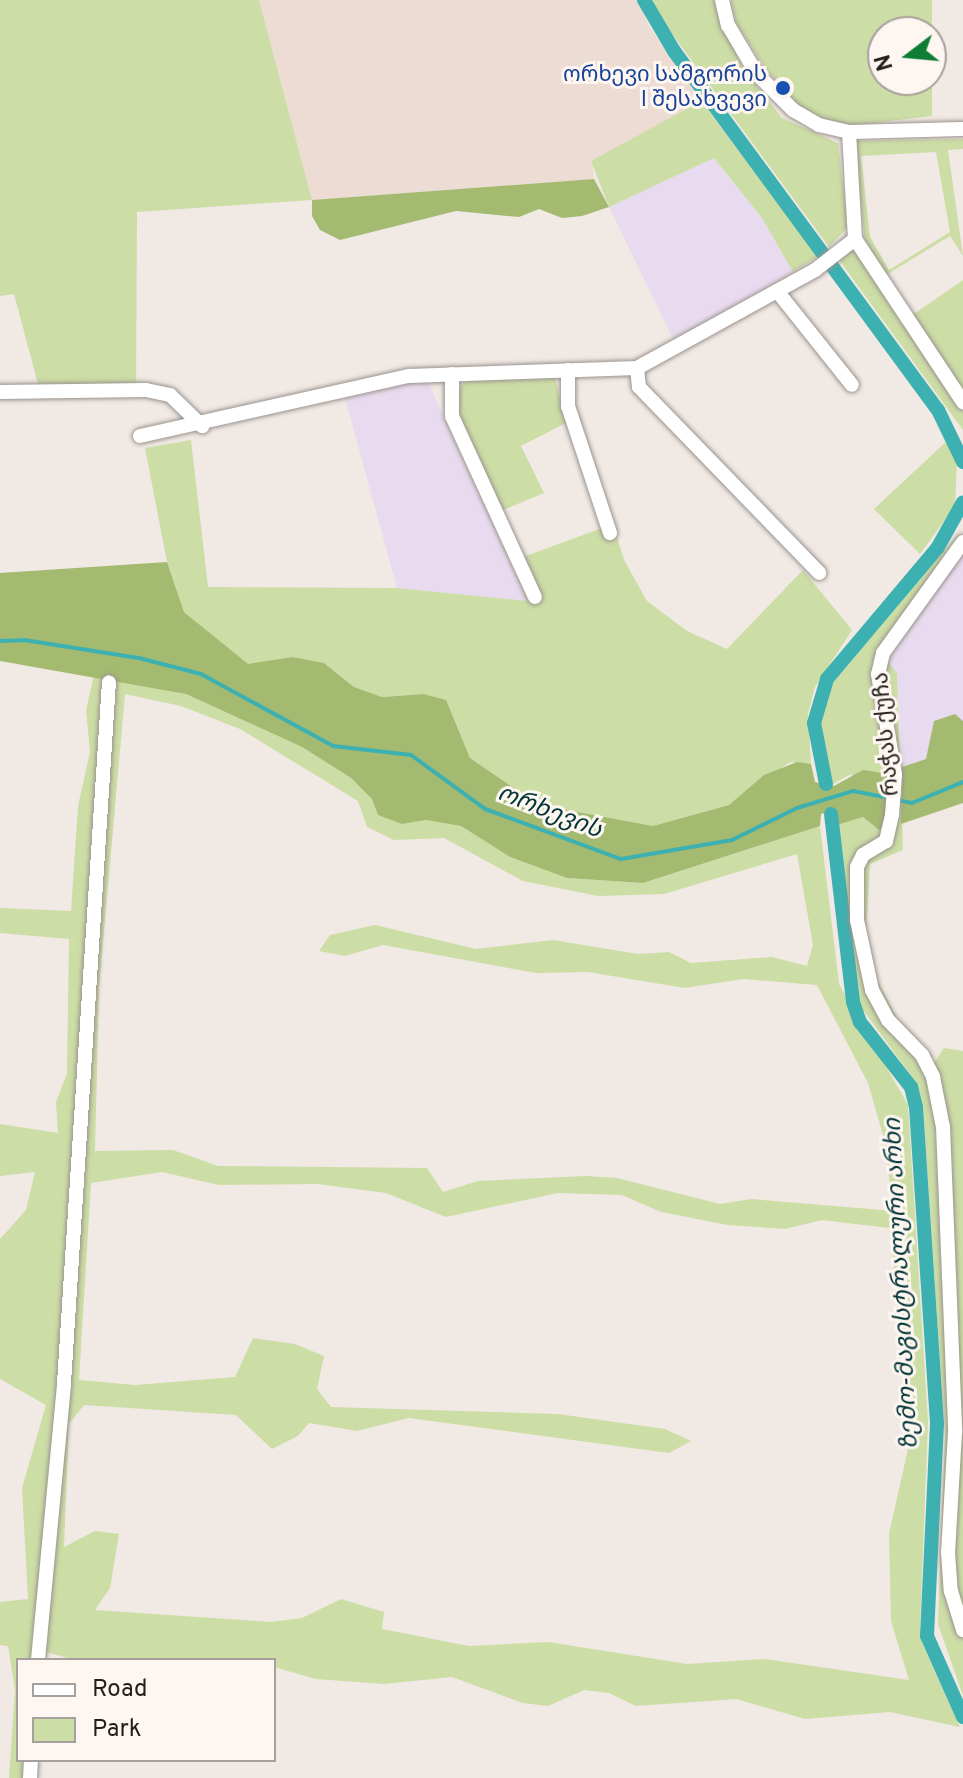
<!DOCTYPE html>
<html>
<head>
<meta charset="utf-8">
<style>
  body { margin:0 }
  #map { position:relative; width:963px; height:1778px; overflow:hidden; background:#f1e9e4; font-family:Overpass,"Noto Sans Georgian",sans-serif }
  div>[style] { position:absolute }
  .built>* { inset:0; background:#ecdcd3 }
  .industrial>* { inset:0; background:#e9dbef }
  .green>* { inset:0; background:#ccdda5 }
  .forest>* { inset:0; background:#a4ba70 }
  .stream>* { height:4px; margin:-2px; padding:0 2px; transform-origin:2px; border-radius:2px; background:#3db0b1 }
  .canal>* { height:14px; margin:-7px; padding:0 7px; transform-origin:7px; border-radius:7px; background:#3db0b1 }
  .roads { filter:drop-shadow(0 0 2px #9a938e) drop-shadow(0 0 2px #9a938e) }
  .minor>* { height:14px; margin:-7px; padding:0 7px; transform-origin:7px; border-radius:7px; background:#fff }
  .dots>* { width:22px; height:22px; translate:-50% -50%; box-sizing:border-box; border:4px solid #fef6f1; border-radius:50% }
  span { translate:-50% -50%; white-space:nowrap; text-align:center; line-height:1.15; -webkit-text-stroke:6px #fef6f1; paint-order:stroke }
  .transit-label { font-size:22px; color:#164399 }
  .right { translate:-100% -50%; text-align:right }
  .street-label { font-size:22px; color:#211e1c }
  .water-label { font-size:24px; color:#003435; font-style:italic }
  .legend { position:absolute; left:16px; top:1658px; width:260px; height:104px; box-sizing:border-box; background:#fef6f1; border:2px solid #a6a09c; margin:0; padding:10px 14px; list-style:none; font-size:24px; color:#211e1c }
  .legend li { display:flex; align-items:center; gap:16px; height:40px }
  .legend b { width:40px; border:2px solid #a6a09c }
  .north { position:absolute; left:867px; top:16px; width:80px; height:80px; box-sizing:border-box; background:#fef6f1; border:2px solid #a6a09c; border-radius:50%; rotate:254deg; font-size:22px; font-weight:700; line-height:32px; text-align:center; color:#211e1c }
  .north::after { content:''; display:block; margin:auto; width:28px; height:36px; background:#0e7e35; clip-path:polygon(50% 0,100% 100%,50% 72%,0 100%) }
</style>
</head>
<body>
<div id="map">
  <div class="built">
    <i style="clip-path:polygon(259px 0,638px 0,649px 26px,701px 101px,592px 161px,594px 179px,312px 200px)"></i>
  </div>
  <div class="industrial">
    <i style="clip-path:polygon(714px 158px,762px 218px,793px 272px,674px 341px,609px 207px)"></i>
    <i style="clip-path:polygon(411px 382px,428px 382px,528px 601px,397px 588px,345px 398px)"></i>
    <i style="clip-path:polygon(963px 554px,963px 721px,955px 715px,927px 759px,902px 767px,897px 673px,886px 660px)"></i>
  </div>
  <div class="green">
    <i style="clip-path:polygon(0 0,259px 0,312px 200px,137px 212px,136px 397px,42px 399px,14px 294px,0 296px)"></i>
    <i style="clip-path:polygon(653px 0,714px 0,743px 69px,782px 118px,838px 143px,848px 227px,829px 247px,659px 16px)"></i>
    <i style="clip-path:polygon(evenodd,731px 0,932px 0,932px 116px,849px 126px,818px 117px,797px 104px,765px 68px,736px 22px,731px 0,883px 32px,931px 32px,931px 80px,883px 80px,883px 32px)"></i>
    <i style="clip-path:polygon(701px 101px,818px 256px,793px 272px,762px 218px,714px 158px,609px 207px,591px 161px)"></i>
    <i style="clip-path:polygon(evenodd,963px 139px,963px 149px,948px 150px,963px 256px,950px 236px,886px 275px,865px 241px,854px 141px,963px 139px,936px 152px,950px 232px,889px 270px,870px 237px,861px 156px,936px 152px)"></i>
    <i style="clip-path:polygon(851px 250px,858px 251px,963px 411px,963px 430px,839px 260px)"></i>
    <i style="clip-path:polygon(963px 280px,963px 392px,911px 316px)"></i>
    <i style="clip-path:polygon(555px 377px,566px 423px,521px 446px,544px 493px,503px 510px,457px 414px,457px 393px,463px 383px,479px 378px)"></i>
    <i style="clip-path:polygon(949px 439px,957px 458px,955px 506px,920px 554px,874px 509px)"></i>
    <i style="clip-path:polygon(191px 440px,208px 587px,397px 588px,527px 601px,512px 561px,613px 524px,624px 560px,647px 601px,687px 631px,727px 649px,803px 570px,852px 630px,815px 687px,808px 714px,811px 764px,790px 762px,729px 805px,653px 826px,578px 814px,539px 805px,470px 758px,445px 700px,424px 694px,382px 697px,354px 687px,324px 663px,293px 657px,248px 665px,184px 612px,167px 562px,145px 448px)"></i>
    <i style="clip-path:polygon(963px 528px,878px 650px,897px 673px,903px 850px,870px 864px,866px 936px,875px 976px,900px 1023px,934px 1063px,944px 1048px,963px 1051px,963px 1696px,938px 1624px,945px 1438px,923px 1105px,910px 1074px,860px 1006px,837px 825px,863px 817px,879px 830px,851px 774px,831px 785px,820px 742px,819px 714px,828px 689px)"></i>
    <i style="clip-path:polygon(evenodd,94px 675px,186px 694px,302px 747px,351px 778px,402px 824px,426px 820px,461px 826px,510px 857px,567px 878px,643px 883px,820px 826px,839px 984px,908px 1105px,928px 1422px,920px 1626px,923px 1645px,960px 1727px,890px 1712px,805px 1719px,736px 1699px,636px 1706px,609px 1693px,584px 1690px,548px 1706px,523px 1703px,452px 1677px,384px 1684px,316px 1679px,274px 1667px,274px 1660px,75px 1660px,35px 1649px,33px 1660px,18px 1660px,18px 1760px,25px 1760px,23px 1778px,9px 1778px,15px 1690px,8px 1646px,0 1645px,0 1602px,28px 1599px,22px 1488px,46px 1405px,0 1379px,0 1239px,26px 1210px,35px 1172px,0 1176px,0 1124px,58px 1133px,56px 1102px,67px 1074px,69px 939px,0 933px,0 908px,71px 911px,78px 806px,90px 752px,86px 710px,94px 675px,125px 694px,181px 706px,240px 729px,358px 801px,367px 827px,394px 840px,444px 838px,523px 881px,598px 896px,664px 894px,797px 854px,813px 945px,807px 966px,772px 957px,691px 963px,669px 952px,638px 954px,553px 940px,476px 949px,375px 925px,330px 935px,319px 951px,345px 956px,383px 945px,536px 973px,588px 972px,685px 988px,743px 979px,817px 985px,868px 1083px,883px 1135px,894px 1211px,751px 1199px,720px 1204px,617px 1178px,586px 1176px,478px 1181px,443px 1192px,427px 1168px,218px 1166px,173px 1150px,95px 1151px,99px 988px,125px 694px,94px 675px,162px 1172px,219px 1185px,317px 1184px,386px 1193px,446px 1217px,558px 1193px,622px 1195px,661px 1212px,728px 1225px,785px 1229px,822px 1220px,889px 1228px,909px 1382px,908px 1449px,889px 1534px,891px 1621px,909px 1680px,765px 1659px,687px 1664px,548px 1642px,469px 1646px,382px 1629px,384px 1612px,341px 1599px,302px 1618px,271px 1622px,95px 1610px,110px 1588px,119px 1534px,95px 1531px,64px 1547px,69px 1424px,84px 1405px,236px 1415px,272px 1449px,298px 1436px,309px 1423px,357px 1431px,409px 1418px,669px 1453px,691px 1441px,665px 1429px,558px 1414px,331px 1407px,317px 1389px,324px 1356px,295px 1344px,253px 1338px,235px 1377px,135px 1385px,79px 1380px,91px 1183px,162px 1172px)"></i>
  </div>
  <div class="forest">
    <i style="clip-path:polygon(594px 179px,609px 207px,582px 216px,562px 218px,539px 209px,519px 217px,456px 211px,340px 240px,320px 230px,312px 216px,312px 200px)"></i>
    <i style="clip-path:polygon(167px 562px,184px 612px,248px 664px,293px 657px,324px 663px,354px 687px,382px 697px,424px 694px,446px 700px,470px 758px,539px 805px,653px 826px,729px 805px,764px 775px,797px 762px,811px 764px,815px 782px,834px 786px,863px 770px,889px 774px,886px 821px,879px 830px,863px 817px,837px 825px,833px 811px,821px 814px,820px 826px,643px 883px,567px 878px,510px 857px,461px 826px,426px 820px,402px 824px,378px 815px,372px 799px,351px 778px,302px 747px,186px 694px,0 661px,0 573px)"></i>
    <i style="clip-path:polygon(955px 714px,963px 721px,963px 803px,901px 824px,902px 767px,926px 759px,934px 721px)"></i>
  </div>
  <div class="stream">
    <i style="left:0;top:641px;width:24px;rotate:-2deg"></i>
    <i style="left:24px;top:640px;width:116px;rotate:8.9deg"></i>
    <i style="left:139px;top:658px;width:64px;rotate:14.5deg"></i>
    <i style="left:201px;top:674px;width:150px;rotate:28.6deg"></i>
    <i style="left:333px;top:746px;width:79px;rotate:6.6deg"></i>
    <i style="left:411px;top:755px;width:92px;rotate:36.1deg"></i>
    <i style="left:485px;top:809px;width:145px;rotate:20.2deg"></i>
    <i style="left:621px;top:859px;width:113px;rotate:-9.7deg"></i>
    <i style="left:732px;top:840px;width:72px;rotate:-26.2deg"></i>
    <i style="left:797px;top:808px;width:59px;rotate:-16.9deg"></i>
    <i style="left:853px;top:791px;width:37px;rotate:11deg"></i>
    <i style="left:897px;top:800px;width:15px;rotate:11deg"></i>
    <i style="left:912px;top:803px;width:55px;rotate:-22.4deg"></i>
  </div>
  <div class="canal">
    <i style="left:644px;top:0;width:59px;rotate:59.5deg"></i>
    <i style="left:674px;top:51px;width:446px;rotate:53.7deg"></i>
    <i style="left:938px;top:410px;width:58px;rotate:64.3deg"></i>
    <i style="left:826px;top:784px;width:62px;rotate:-101.1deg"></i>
    <i style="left:814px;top:723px;width:46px;rotate:-73.5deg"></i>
    <i style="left:827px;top:679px;width:172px;rotate:-49.9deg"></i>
    <i style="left:938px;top:547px;width:51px;rotate:-60.9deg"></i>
    <i style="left:831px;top:814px;width:189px;rotate:83.3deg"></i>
    <i style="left:853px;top:1002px;width:21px;rotate:71deg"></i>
    <i style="left:860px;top:1022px;width:83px;rotate:51.9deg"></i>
    <i style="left:911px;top:1087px;width:21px;rotate:76deg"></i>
    <i style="left:916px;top:1107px;width:318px;rotate:86.2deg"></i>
    <i style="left:937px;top:1424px;width:212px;rotate:92.7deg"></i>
    <i style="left:927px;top:1636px;width:89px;rotate:66deg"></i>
  </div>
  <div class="roads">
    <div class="minor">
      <i style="left:722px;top:0;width:26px;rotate:77deg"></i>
      <i style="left:728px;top:25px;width:57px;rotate:59.4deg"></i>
      <i style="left:757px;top:74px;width:51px;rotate:45deg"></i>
      <i style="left:793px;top:110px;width:30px;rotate:30deg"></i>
      <i style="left:819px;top:125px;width:31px;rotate:13deg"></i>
      <i style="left:849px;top:132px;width:114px;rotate:-1.5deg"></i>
      <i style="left:849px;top:132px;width:107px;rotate:86.8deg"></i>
      <i style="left:855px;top:239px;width:196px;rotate:56.5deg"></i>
      <i style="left:777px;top:291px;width:120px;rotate:51.4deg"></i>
      <i style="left:637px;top:368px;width:19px;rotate:84deg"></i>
      <i style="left:639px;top:387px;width:259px;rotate:45.9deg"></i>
      <i style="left:568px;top:370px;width:36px;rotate:90deg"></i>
      <i style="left:568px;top:406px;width:134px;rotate:71.7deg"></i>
      <i style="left:452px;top:374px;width:42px;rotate:90deg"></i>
      <i style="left:452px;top:416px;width:199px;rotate:65.4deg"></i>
      <i style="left:0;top:392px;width:146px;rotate:-0.8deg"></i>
      <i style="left:146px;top:390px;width:25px;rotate:12deg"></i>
      <i style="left:170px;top:395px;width:45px;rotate:44.1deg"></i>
      <i style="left:140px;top:436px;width:276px;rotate:-12.6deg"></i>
      <i style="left:409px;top:376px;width:228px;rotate:-2deg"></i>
      <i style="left:637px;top:368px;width:203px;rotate:-28.8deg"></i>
      <i style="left:815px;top:270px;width:51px;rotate:-37.8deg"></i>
      <i style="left:963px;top:542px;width:137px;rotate:125.8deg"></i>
      <i style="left:883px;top:653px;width:22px;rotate:103deg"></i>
      <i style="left:878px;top:674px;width:102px;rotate:80.4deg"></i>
      <i style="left:895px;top:775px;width:40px;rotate:94.3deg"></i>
      <i style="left:892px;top:815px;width:27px;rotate:103deg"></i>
      <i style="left:886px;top:841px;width:27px;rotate:149deg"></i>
      <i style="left:863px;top:855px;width:13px;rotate:117deg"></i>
      <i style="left:857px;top:867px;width:53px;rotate:90deg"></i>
      <i style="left:857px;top:920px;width:72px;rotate:77.9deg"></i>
      <i style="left:872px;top:990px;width:34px;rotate:62deg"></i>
      <i style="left:888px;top:1020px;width:49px;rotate:45.8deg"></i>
      <i style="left:922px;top:1055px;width:25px;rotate:63deg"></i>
      <i style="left:933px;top:1077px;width:51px;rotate:78.7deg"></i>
      <i style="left:943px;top:1127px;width:305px;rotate:87.7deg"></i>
      <i style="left:955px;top:1432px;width:120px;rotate:93.3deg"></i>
      <i style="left:948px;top:1552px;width:39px;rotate:86deg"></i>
      <i style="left:951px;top:1591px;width:41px;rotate:72.9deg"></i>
      <i style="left:38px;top:1660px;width:278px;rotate:-84.6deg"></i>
      <i style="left:64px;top:1383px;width:702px;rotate:-86.33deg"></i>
      <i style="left:30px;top:1778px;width:18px;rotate:-87deg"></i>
    </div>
  </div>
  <div class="dots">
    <i style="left:783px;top:88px;background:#1a4fb4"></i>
  </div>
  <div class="transit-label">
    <span class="right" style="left:767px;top:88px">ორხევი სამგორის<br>I შესახვევი</span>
  </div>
  <div class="street-label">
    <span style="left:887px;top:734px;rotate:-95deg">რაჭას ქუჩა</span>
  </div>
  <div class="water-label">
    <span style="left:549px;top:813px;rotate:21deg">ორხევის</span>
    <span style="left:903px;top:1284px;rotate:-93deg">ზემო-მაგისტრალური არხი</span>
  </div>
  <ul class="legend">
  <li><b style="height:10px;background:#fff"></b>Road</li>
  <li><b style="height:22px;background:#ccdda5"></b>Park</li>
  </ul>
  <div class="north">N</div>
</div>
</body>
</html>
